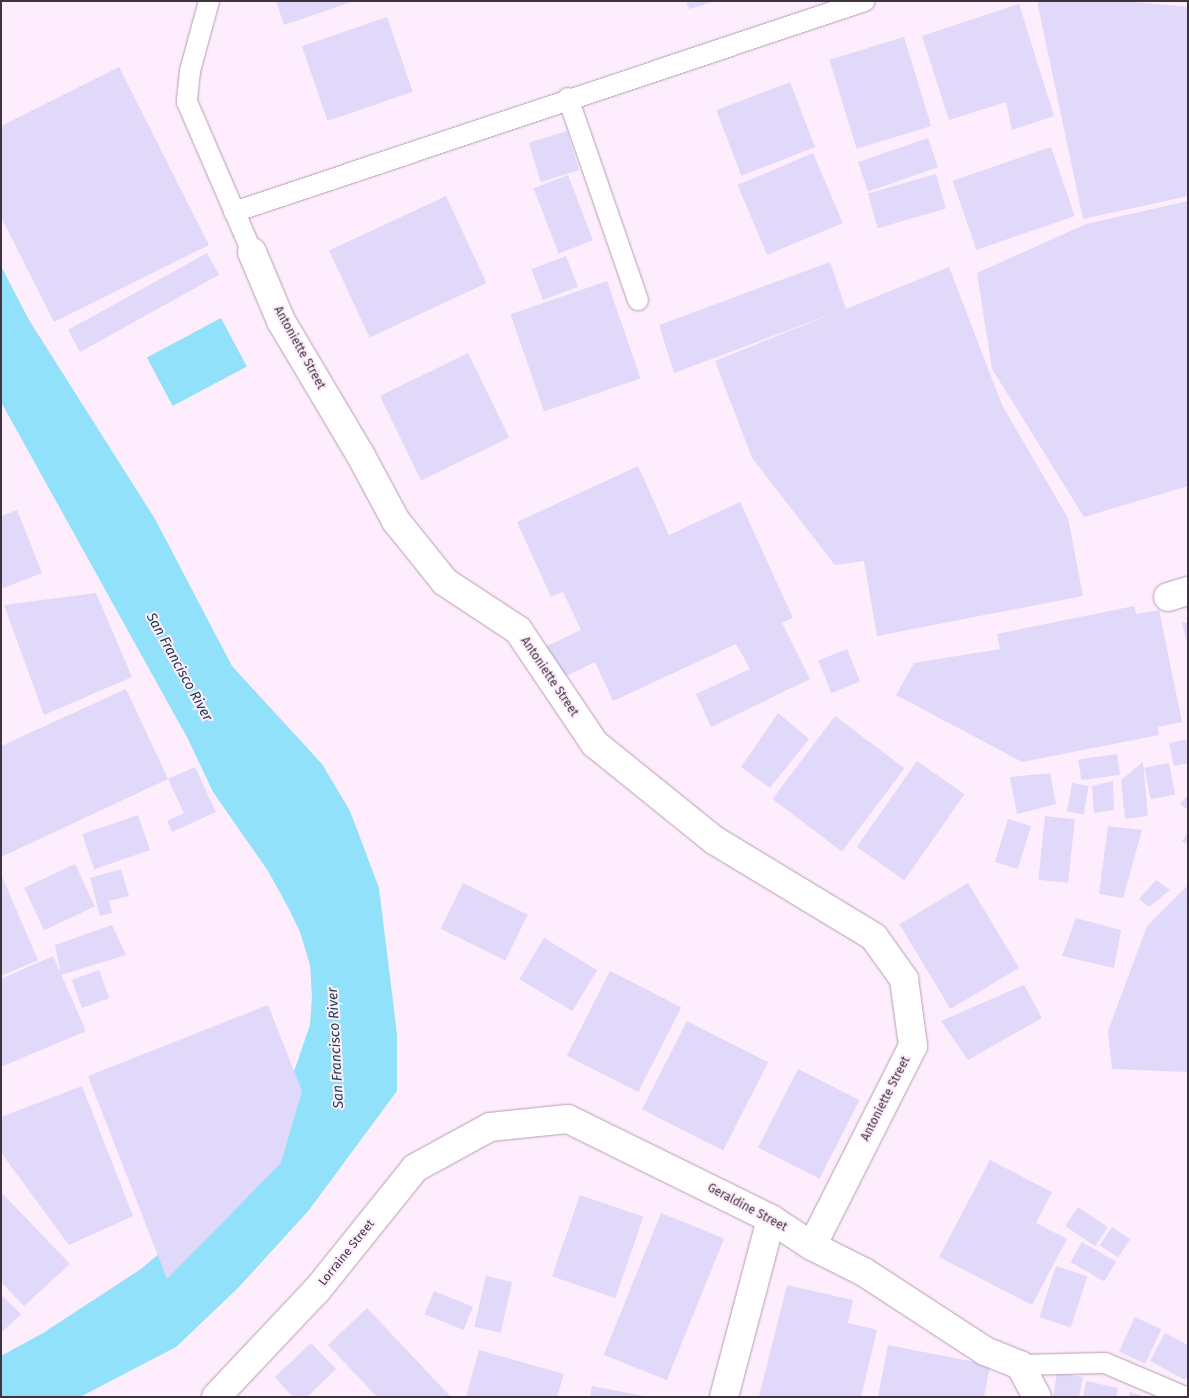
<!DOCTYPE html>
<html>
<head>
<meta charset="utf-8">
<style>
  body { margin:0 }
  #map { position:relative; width:1189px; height:1398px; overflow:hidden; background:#feedfc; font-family:"Fira Sans",sans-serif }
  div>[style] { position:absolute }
  .water>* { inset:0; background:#92e1fa; transform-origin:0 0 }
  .building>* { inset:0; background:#e0d9fa; transform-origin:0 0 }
  .roads { filter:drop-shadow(0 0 1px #b69cb4) drop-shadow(0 0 1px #b69cb4) }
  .service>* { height:20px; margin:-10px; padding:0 10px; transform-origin:10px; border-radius:10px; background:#fff }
  .minor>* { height:28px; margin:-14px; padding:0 14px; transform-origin:14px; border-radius:14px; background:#fff }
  span { translate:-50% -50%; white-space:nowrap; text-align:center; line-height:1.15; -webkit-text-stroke:4px #feedfc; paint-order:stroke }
  .street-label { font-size:12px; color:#3f343e }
  .water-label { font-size:14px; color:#1c414c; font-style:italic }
  .frame { position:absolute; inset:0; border:2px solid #3f343e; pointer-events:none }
</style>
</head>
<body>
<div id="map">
  <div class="water">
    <i style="clip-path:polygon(1px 266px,29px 320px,155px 519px,232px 666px,322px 764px,350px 811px,379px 888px,397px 1034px,397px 1091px,309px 1210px,238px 1288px,176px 1347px,80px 1397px,1px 1397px,1px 1356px,43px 1333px,141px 1269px,242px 1183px,280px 1112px,310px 1025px,312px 997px,310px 965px,300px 932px,289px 909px,268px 871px,213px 792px,188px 739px,1px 402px)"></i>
    <i style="left:221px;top:318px;width:55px;height:84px;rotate:62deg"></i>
  </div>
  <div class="building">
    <i style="clip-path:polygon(276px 1px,352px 1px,352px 2px,284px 25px)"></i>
    <i style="clip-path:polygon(686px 1px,713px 1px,713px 2px,689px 9px)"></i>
    <i style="clip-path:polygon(1037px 1px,1124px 1px,1188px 7px,1188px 196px,1083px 219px)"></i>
    <i style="clip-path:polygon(1019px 4px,1054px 116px,1012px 130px,1006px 102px,949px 120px,922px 36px)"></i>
    <i style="left:387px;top:17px;width:79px;height:90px;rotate:71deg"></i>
    <i style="left:904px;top:37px;width:93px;height:78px;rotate:73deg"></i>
    <i style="clip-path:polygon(119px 67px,209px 245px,54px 322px,1px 217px,1px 126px)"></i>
    <i style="left:790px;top:82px;width:70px;height:79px;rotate:69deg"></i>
    <i style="left:567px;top:131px;width:41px;height:40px;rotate:73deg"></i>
    <i style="left:928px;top:138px;width:31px;height:74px;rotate:71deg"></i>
    <i style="left:1051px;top:147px;width:73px;height:104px;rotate:71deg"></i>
    <i style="left:813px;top:153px;width:76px;height:82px;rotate:67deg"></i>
    <i style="left:936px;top:174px;width:36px;height:71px;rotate:74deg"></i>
    <i style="left:568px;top:175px;width:70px;height:37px;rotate:69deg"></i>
    <i style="left:446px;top:196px;width:96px;height:129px;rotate:65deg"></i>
    <i style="clip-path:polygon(1188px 201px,1188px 486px,1084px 517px,992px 369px,977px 273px,1086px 224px)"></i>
    <i style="left:207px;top:253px;width:25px;height:159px;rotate:61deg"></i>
    <i style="left:566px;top:256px;width:33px;height:37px;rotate:69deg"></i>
    <i style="clip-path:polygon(830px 262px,846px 309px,949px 267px,1002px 405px,1068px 518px,1083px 596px,877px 636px,864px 561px,835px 565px,752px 458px,715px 361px,839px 311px,674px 373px,659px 325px)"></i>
    <i style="left:607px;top:281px;width:103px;height:102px;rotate:71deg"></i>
    <i style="left:468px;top:353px;width:94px;height:98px;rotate:64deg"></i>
    <i style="clip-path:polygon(638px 466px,669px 535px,740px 502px,793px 618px,782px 623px,810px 679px,711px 727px,696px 694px,750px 669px,736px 644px,613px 701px,595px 662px,562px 678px,547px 646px,581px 630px,563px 592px,551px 597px,517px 522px)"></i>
    <i style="clip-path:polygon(17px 510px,42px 573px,1px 589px,1px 516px)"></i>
    <i style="clip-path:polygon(96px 593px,132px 677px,44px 715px,4px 605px)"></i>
    <i style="clip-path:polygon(1134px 606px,1136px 614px,1159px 610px,1182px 722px,1158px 727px,1159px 735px,1022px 762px,896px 695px,914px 663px,1000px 649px,997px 634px)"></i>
    <i style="clip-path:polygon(1188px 622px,1188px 644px,1187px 644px,1182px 623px)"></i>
    <i style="left:847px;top:649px;width:35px;height:31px;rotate:68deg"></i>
    <i style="clip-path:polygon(126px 689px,168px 779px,1px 857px,1px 746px)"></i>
    <i style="clip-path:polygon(778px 713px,809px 739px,770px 788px,741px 767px)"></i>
    <i style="left:835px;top:716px;width:87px;height:104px;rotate:37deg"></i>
    <i style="clip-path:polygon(1188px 739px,1188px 763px,1174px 766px,1169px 743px)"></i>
    <i style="left:1117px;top:754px;width:21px;height:39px;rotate:82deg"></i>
    <i style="left:917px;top:761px;width:58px;height:105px;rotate:35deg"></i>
    <i style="clip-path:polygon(1143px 762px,1148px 816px,1125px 819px,1121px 780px)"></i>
    <i style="left:1169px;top:763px;width:32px;height:25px;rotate:79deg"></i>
    <i style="clip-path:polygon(195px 767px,216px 812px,172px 832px,167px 821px,184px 813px,168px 779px)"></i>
    <i style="clip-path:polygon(1050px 773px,1056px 804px,1017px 814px,1010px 777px)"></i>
    <i style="clip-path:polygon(1113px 781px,1114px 810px,1094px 813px,1092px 786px)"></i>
    <i style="left:1072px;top:783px;width:17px;height:29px;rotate:10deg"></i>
    <i style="clip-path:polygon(1188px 795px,1188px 810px,1180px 804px)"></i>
    <i style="left:138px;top:815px;width:37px;height:59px;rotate:71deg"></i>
    <i style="left:1045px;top:816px;width:30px;height:64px;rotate:6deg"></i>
    <i style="left:1008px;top:819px;width:24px;height:45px;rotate:17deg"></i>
    <i style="clip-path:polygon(1108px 826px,1142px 830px,1123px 898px,1099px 894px)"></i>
    <i style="clip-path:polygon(1188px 833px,1188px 845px,1182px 841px)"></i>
    <i style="left:75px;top:864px;width:47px;height:56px;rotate:65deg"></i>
    <i style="clip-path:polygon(121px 869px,129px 896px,109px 901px,112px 913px,100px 916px,90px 878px)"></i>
    <i style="clip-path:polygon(1px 874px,38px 960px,1px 976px)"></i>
    <i style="clip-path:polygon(1156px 880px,1170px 890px,1149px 907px,1139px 899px)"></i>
    <i style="left:463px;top:883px;width:72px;height:51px;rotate:26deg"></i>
    <i style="left:968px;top:883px;width:99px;height:80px;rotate:59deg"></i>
    <i style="clip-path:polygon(1188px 885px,1188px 1072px,1112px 1069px,1108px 1031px,1147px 926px)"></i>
    <i style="clip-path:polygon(1076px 918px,1121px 930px,1114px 968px,1062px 956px)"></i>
    <i style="clip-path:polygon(112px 925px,126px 955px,61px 975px,55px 945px)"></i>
    <i style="left:544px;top:938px;width:62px;height:48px;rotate:31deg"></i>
    <i style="clip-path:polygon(53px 956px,86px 1031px,1px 1067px,1px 979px)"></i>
    <i style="left:99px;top:970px;width:30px;height:29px;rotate:70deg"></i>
    <i style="left:610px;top:971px;width:80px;height:95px;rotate:27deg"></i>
    <i style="clip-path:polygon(1024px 985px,1042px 1018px,968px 1060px,941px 1021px)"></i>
    <i style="clip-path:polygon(268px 1005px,302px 1091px,281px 1163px,167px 1279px,88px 1076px)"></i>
    <i style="left:687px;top:1021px;width:91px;height:99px;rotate:27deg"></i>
    <i style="left:798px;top:1069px;width:69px;height:88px;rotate:27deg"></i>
    <i style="clip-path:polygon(82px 1086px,133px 1216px,69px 1245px,2px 1154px,1px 1117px)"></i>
    <i style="clip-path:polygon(990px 1160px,1052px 1192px,1036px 1223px,1067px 1239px,1032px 1305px,939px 1257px)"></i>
    <i style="clip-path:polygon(1px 1192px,70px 1264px,24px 1306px,1px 1282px)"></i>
    <i style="left:580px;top:1195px;width:67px;height:86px;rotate:19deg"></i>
    <i style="left:1078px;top:1207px;width:36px;height:23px;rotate:34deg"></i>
    <i style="left:661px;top:1213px;width:68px;height:153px;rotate:22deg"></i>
    <i style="left:1112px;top:1227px;width:22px;height:22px;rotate:34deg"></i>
    <i style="left:1082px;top:1242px;width:39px;height:23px;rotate:30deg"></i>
    <i style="left:1056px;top:1266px;width:33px;height:54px;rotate:18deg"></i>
    <i style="left:486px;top:1276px;width:27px;height:52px;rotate:13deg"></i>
    <i style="clip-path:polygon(787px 1285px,853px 1300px,848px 1323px,877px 1330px,861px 1397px,759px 1396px)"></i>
    <i style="left:434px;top:1291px;width:42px;height:25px;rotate:22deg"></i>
    <i style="clip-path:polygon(1px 1295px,21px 1314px,1px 1333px)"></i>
    <i style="clip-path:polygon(367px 1308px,451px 1397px,377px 1397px,328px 1345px)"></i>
    <i style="left:1135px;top:1317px;width:29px;height:38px;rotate:25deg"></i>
    <i style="clip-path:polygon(1165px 1333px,1188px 1345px,1188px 1375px,1185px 1380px,1150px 1361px)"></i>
    <i style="clip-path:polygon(311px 1343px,336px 1369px,307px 1397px,293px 1397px,275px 1377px)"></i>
    <i style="clip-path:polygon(888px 1345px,990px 1365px,984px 1397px,878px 1397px)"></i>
    <i style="clip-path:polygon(479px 1350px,564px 1374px,557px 1397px,466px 1397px)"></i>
    <i style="clip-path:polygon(1057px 1373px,1083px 1377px,1079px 1397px,1053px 1397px)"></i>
    <i style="clip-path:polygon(1086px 1381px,1118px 1388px,1116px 1397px,1083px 1397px)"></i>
    <i style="clip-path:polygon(592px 1386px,644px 1396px,644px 1397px,590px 1397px)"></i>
    <i style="clip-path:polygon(1130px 1392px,1142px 1396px,1142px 1397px,1129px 1397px)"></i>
  </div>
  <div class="roads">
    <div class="service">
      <i style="left:209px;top:1px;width:73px;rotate:105.2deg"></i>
      <i style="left:190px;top:71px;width:31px;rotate:96deg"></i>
      <i style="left:187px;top:102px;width:163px;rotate:66.6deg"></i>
      <i style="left:568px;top:98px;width:214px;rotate:70.9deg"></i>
      <i style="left:234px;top:212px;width:665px;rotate:-18.49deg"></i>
      <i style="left:1020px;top:1365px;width:85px;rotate:-1.3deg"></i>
      <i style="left:1105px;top:1363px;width:87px;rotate:23deg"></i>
    </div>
    <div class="minor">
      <i style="left:252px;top:252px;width:75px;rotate:67.2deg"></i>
      <i style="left:281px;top:321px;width:155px;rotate:59.3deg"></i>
      <i style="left:360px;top:454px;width:76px;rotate:61.8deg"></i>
      <i style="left:396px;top:521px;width:78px;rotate:51.2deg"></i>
      <i style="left:445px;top:582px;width:87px;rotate:33.3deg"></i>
      <i style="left:518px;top:630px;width:138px;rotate:56deg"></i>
      <i style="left:595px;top:744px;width:153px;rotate:38.9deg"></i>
      <i style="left:714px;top:840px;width:187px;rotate:31.2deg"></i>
      <i style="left:874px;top:937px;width:52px;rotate:54.5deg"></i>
      <i style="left:904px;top:979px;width:68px;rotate:82.3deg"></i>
      <i style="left:913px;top:1046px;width:224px;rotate:116.8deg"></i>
      <i style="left:1168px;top:597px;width:21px;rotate:-17deg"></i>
      <i style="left:216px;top:1397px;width:147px;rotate:-46.7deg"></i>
      <i style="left:317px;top:1290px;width:156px;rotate:-51.2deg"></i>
      <i style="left:415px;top:1168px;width:85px;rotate:-28.7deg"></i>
      <i style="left:490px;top:1127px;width:78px;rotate:-5.9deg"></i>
      <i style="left:568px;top:1119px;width:226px;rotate:26.2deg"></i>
      <i style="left:771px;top:1219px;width:49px;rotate:33.4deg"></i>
      <i style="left:812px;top:1246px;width:58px;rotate:26.6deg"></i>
      <i style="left:864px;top:1272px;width:145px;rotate:33.1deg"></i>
      <i style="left:985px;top:1351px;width:38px;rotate:22deg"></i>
      <i style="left:1020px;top:1365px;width:36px;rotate:62deg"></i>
      <i style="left:724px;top:1397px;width:184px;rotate:-75.2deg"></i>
    </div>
  </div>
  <div class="street-label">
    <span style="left:299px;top:348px;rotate:61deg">Antoniette Street</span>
    <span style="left:549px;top:677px;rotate:56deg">Antoniette Street</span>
    <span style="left:886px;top:1099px;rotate:-63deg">Antoniette Street</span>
    <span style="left:747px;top:1208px;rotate:28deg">Geraldine Street</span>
    <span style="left:347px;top:1253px;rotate:-51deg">Lorraine Street</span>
  </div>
  <div class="water-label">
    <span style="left:179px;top:667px;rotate:61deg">San Francisco River</span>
    <span style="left:336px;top:1048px;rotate:-93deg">San Francisco River</span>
  </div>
  <div class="frame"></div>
</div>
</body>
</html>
